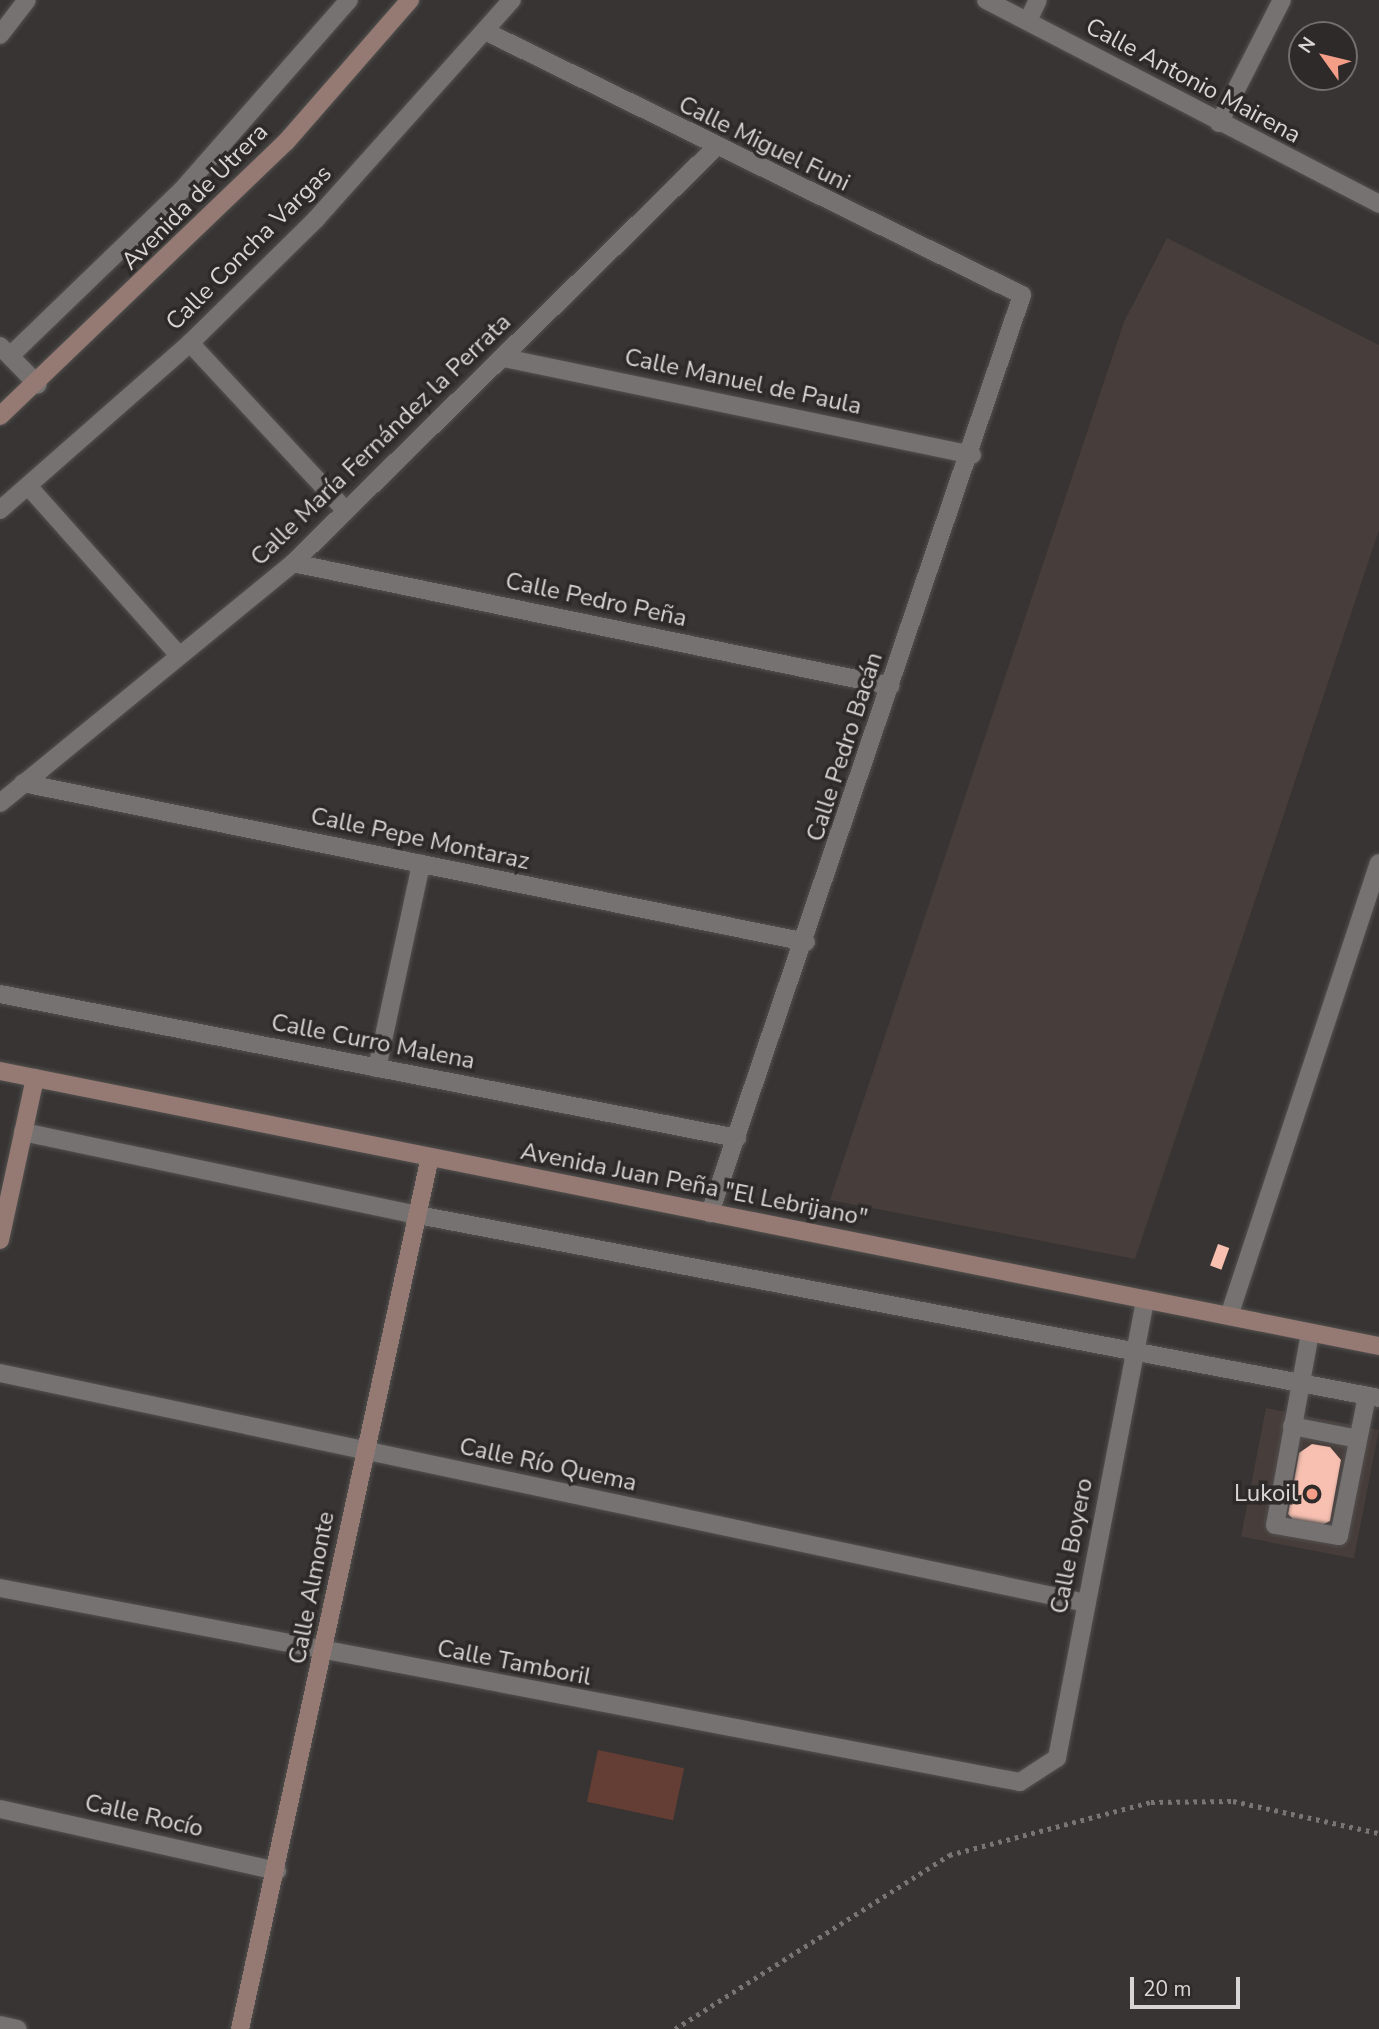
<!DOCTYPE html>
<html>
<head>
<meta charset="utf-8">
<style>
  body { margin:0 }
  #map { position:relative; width:1379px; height:2029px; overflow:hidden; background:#373433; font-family:"Nunito Sans",sans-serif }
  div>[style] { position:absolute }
  .built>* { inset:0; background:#473d3a; transform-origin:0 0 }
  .green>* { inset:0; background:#643e34; transform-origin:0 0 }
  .building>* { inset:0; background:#f8c0b1; transform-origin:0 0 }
  .path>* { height:4.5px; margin-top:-2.25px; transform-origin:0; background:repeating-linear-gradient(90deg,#787675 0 3.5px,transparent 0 8.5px) }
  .roads { filter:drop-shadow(0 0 2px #52504f) drop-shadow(0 0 2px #52504f) }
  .lane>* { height:18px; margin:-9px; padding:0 9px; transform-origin:9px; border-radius:9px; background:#757271 }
  .street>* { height:18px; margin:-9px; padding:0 9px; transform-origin:9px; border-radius:9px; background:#757271 }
  .secondary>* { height:18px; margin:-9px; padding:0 9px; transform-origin:9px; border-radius:9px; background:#957a73 }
  .dots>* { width:19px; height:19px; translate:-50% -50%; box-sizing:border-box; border:4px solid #2d2a29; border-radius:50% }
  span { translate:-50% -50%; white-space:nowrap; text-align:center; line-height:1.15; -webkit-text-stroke:7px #2d2a29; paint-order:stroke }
  .street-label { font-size:24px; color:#d7d5d5 }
  .poi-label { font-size:24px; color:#d7d5d5 }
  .right { translate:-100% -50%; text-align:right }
  .north { position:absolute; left:1288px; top:21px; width:70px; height:70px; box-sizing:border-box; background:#2d2a29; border:2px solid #716e6e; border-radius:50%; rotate:304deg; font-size:19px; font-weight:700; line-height:28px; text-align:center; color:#d7d5d5 }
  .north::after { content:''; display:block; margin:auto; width:24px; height:32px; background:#f49e87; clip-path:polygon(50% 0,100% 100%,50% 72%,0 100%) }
  .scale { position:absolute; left:1130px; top:1977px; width:110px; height:32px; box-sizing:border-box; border:4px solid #d7d5d5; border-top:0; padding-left:9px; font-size:21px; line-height:24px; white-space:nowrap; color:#d7d5d5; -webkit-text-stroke:5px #2d2a29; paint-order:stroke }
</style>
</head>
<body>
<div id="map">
  <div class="built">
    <i style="clip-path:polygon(1167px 238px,1379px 345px,1379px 530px,1135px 1259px,830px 1200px,1124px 322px)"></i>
    <i style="left:1266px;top:1408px;width:115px;height:131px;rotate:11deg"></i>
  </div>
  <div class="green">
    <i style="left:598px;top:1750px;width:88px;height:53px;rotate:12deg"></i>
  </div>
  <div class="building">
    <i style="left:1218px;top:1244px;width:12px;height:23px;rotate:20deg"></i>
    <i style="clip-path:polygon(1312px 1444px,1330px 1447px,1341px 1460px,1330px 1521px,1316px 1528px,1299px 1526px,1288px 1514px,1299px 1453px)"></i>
  </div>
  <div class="path">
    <i style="left:675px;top:2029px;width:325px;rotate:-32.4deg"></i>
    <i style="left:949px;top:1855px;width:209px;rotate:-14.7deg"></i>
    <i style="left:1151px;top:1802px;width:82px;rotate:-0.7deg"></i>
    <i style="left:1233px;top:1801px;width:149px;rotate:12.4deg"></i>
  </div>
  <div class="roads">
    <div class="lane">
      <i style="left:23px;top:1132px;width:404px;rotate:11.9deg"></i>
      <i style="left:418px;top:1215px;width:978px;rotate:10.78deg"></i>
      <i style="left:1310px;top:1333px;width:195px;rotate:100.3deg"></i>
      <i style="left:1275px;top:1525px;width:65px;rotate:9.8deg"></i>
      <i style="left:1339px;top:1536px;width:143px;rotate:-78.7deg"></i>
      <i style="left:1292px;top:1426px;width:67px;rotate:11.1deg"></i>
    </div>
    <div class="street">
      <i style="left:986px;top:0;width:443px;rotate:27.4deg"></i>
      <i style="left:1028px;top:21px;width:23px;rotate:-65deg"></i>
      <i style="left:487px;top:32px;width:596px;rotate:26.18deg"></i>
      <i style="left:1022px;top:295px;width:970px;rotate:108.77deg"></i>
      <i style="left:0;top:35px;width:44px;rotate:-52.4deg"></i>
      <i style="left:1219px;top:123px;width:138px;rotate:-62.9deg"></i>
      <i style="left:190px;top:343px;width:229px;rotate:47.1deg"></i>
      <i style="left:0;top:346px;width:54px;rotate:45.7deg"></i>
      <i style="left:10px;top:356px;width:239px;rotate:-44deg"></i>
      <i style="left:182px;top:190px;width:253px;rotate:-48.7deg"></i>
      <i style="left:504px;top:358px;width:478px;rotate:11.7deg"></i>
      <i style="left:29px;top:487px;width:222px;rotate:48.3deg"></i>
      <i style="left:0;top:510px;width:253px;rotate:-41.3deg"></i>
      <i style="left:190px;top:343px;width:177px;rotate:-44.5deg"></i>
      <i style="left:316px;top:219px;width:294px;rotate:-48.2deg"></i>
      <i style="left:293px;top:563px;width:610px;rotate:11.64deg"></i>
      <i style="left:23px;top:783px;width:799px;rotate:11.48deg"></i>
      <i style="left:0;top:803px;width:379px;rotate:-39.3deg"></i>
      <i style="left:293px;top:563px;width:590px;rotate:-44.52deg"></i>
      <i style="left:0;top:994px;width:751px;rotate:11.06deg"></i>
      <i style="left:377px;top:1068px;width:209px;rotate:-77.8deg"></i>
      <i style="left:1229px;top:1316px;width:477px;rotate:-71.7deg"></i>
      <i style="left:0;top:1373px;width:1110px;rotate:11.96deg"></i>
      <i style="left:0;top:1588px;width:1038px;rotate:10.77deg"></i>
      <i style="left:1020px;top:1782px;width:44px;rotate:-33deg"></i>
      <i style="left:1057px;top:1758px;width:467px;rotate:-79.1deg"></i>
      <i style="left:0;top:1809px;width:284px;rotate:12.6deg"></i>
      <i style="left:0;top:2025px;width:18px;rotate:13deg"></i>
    </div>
    <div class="secondary">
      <i style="left:0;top:416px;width:396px;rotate:-43.8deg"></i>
      <i style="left:286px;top:142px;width:189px;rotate:-48.9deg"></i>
      <i style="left:0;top:1071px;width:1406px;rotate:11.28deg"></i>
      <i style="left:0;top:1240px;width:166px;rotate:-77.8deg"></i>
      <i style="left:240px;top:2029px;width:892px;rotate:-77.71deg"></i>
    </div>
  </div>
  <div class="dots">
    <i style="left:1312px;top:1494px;background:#f49e87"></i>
  </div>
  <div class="street-label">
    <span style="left:1193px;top:81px;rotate:28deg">Calle Antonio Mairena</span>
    <span style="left:764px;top:144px;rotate:26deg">Calle Miguel Funi</span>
    <span style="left:195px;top:197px;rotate:-45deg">Avenida de Utrera</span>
    <span style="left:249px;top:248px;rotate:-45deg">Calle Concha Vargas</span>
    <span style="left:743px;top:382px;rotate:12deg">Calle Manuel de Paula</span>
    <span style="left:381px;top:440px;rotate:-44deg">Calle María Fernández la Perrata</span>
    <span style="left:596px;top:600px;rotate:12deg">Calle Pedro Peña</span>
    <span style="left:845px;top:747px;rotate:-72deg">Calle Pedro Bacán</span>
    <span style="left:420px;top:839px;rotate:12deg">Calle Pepe Montaraz</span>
    <span style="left:373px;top:1042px;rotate:11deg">Calle Curro Malena</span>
    <span style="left:694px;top:1185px;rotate:11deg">Avenida Juan Peña "El Lebrijano"</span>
    <span style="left:548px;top:1465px;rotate:12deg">Calle Río Quema</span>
    <span style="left:1072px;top:1546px;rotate:-79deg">Calle Boyero</span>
    <span style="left:312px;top:1588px;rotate:-79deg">Calle Almonte</span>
    <span style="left:514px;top:1663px;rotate:11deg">Calle Tamboril</span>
    <span style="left:144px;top:1816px;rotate:13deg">Calle Rocío</span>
  </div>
  <div class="poi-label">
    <span class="right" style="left:1298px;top:1494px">Lukoil</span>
  </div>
  <div class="north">N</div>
  <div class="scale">20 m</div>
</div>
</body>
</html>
